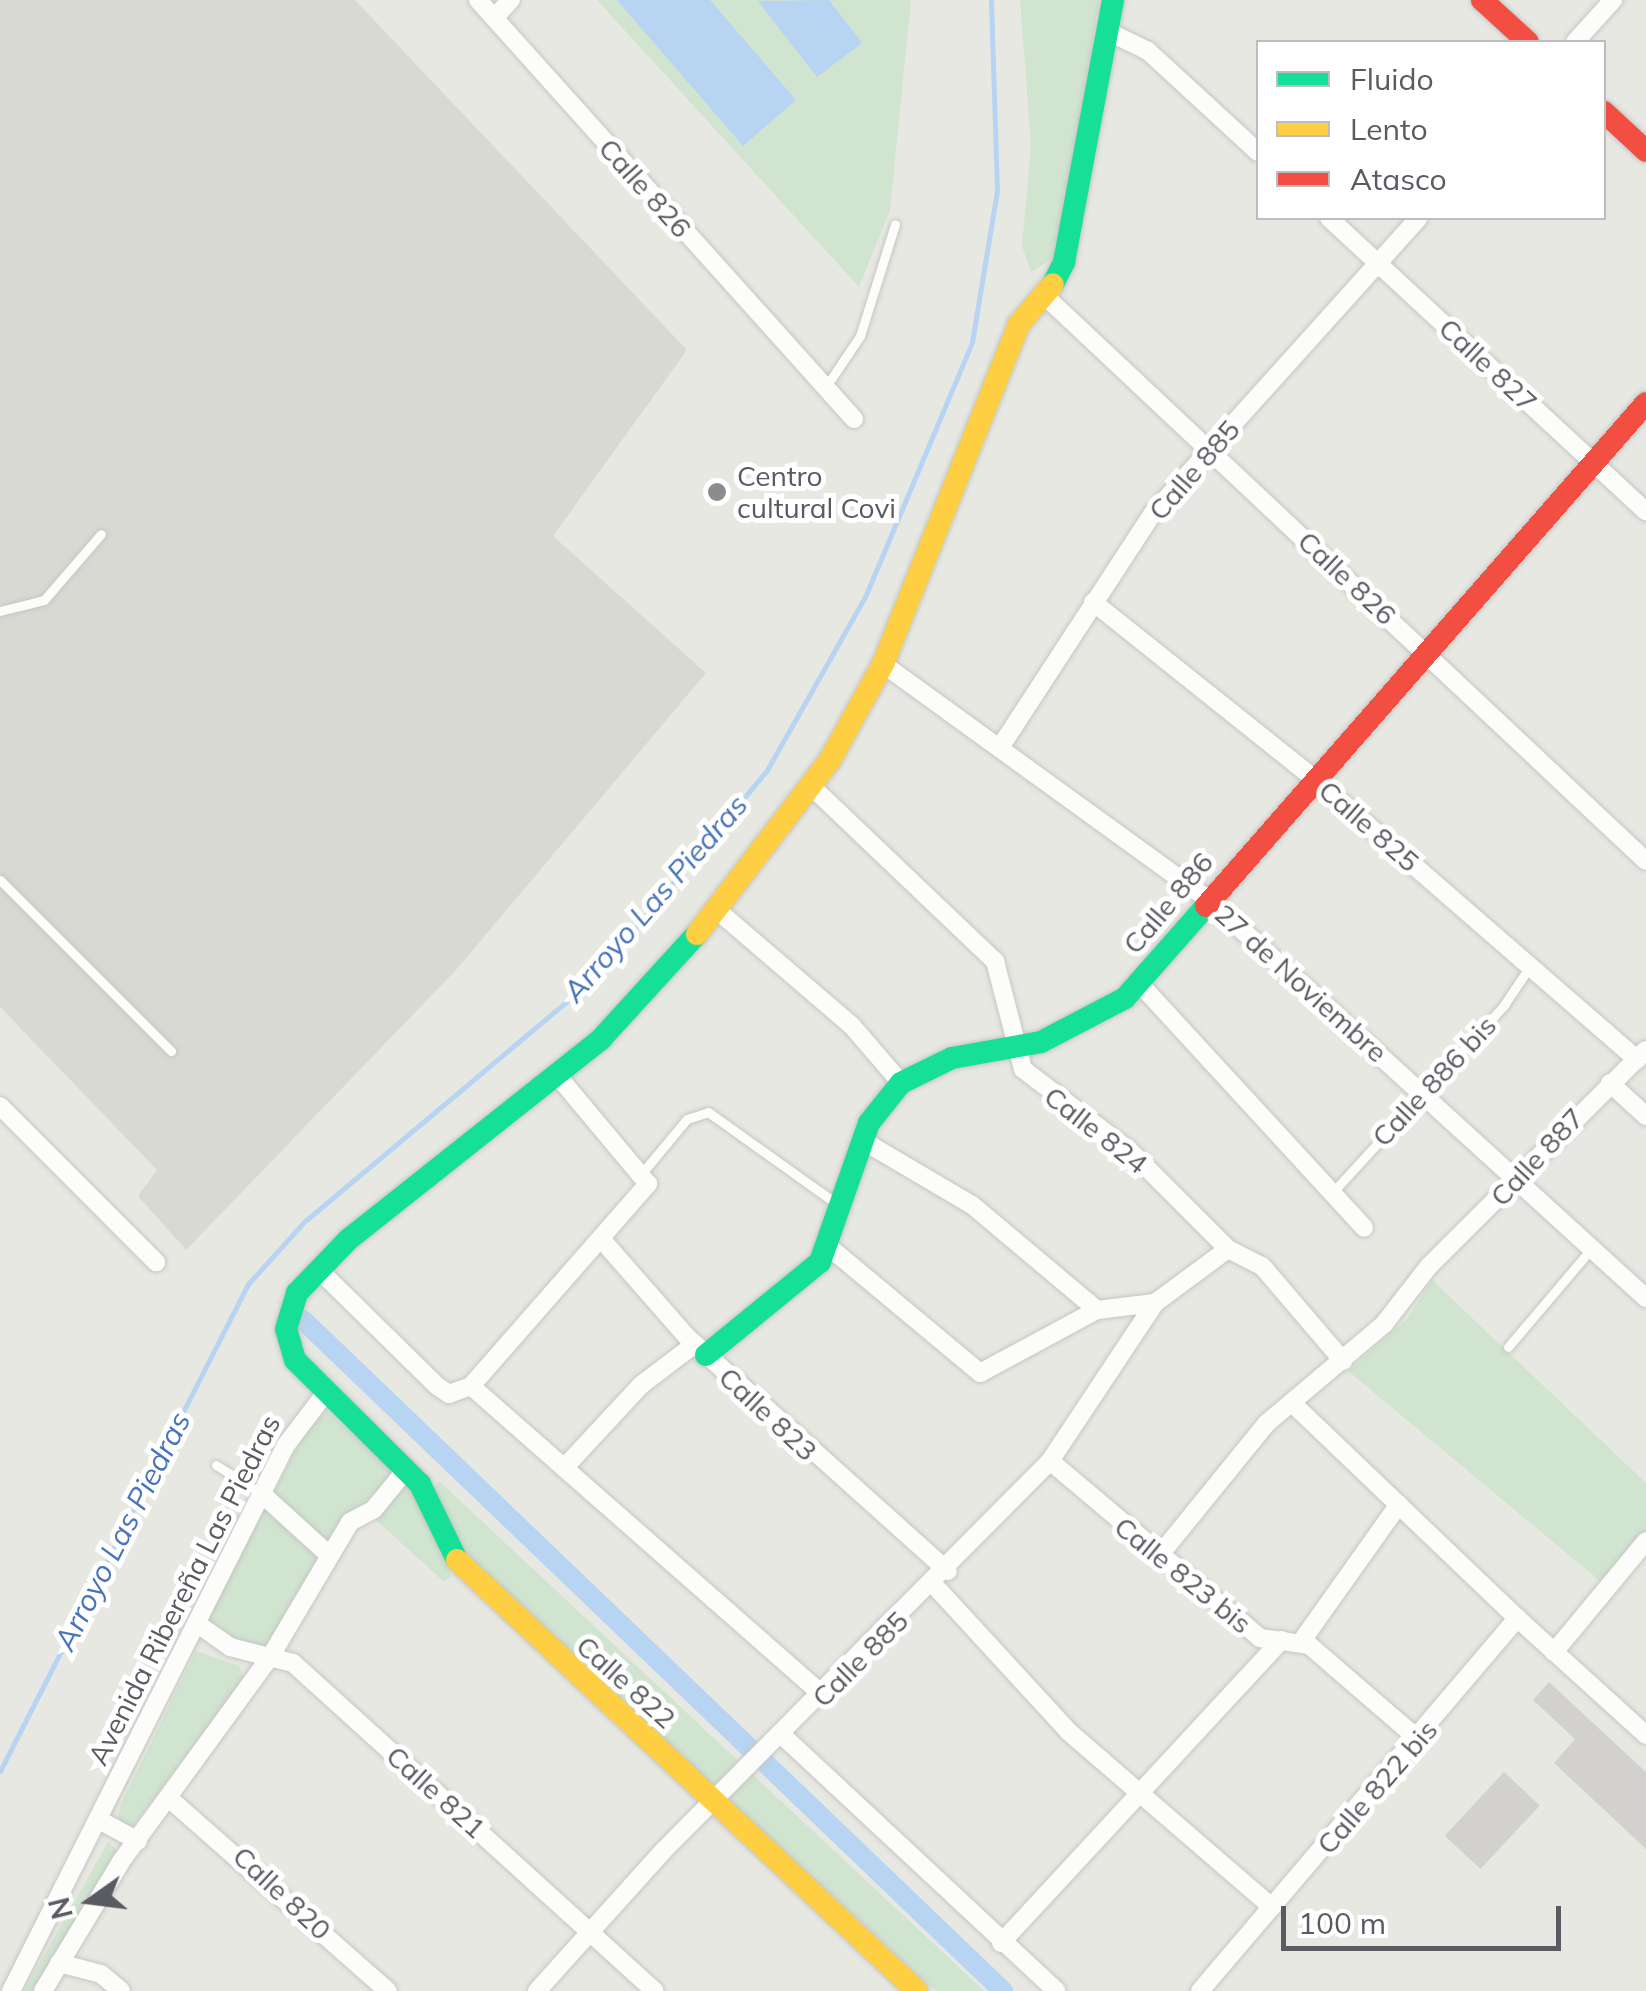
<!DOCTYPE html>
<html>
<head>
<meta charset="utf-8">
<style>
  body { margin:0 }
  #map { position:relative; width:1646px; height:1991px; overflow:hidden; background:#e8e8e3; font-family:Mulish,sans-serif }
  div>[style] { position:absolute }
  .industrial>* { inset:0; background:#d9d9d4 }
  .green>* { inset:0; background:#d0e4d0 }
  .water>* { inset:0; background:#b7d4f2 }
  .stream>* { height:5px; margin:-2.5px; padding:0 2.5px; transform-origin:2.5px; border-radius:2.5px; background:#b7d4f2 }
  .canal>* { height:20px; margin:-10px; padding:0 10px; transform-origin:10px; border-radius:10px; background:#b7d4f2 }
  .building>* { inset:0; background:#d2d1ce; transform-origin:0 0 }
  .roads { filter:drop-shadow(0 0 2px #c5c5c3) drop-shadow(0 0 2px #c5c5c3) }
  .lane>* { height:9px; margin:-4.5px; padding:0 4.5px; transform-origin:4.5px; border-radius:4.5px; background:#fcfcfb }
  .street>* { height:18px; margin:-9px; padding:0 9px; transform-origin:9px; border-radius:9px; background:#fcfcfb }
  .fast>* { height:22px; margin:-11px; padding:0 11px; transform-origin:11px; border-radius:11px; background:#16e098 }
  .slow>* { height:22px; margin:-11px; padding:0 11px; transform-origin:11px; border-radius:11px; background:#ffcf43 }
  .jam>* { height:22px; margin:-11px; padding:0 11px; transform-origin:11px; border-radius:11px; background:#f24e42 }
  .dots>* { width:28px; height:28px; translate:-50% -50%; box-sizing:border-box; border:5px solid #fff; border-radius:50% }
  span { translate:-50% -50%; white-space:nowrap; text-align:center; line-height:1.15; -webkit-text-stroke:10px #fff; paint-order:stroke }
  .street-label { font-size:28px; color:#595b60 }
  .poi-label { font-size:28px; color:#595b60 }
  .left { translate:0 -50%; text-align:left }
  .water-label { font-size:30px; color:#4874b9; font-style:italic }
  .legend { position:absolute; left:1256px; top:40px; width:350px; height:180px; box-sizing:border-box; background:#fff; border:2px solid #bdbdbf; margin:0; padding:12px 18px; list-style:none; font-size:30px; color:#595b60 }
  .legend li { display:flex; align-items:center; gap:20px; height:50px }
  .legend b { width:50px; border:2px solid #bdbdbf }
  .north { position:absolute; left:40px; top:1851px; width:100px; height:100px; -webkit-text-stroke:8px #fff; paint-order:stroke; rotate:256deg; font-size:28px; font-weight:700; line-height:40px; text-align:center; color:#595b60 }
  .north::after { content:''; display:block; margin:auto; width:35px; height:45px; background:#595b60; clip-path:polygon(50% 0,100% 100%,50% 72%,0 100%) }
  .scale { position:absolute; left:1281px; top:1906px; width:280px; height:45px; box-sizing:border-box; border:5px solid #595b60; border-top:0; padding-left:12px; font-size:30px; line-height:35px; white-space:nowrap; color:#595b60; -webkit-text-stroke:8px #fff; paint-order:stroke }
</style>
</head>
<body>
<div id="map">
  <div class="industrial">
    <i style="clip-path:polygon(0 0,355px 0,687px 350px,553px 536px,706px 673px,456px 970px,186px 1250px,138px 1196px,157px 1170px,0 1007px)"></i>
  </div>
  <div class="green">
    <i style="clip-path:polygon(597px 0,911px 0,890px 210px,859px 287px)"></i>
    <i style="clip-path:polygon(1099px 0,1060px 254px,1031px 272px,1022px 246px,1031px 145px,1020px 0)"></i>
    <i style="clip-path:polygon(1432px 1280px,1646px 1483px,1646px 1531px,1601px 1582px,1348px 1371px,1407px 1319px)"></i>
    <i style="clip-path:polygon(326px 1411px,398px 1473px,350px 1514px,330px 1545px,273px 1493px,306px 1431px)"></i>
    <i style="clip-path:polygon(439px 1481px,984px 1991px,936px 1991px,464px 1558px,433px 1490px)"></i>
    <i style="clip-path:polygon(406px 1485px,431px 1522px,451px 1577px,443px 1581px,376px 1520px)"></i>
    <i style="clip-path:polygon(266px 1506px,320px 1555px,270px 1648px,251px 1650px,205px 1624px)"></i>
    <i style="clip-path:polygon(196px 1651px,239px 1666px,244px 1679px,130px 1830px,118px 1817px,121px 1804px)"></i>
    <i style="clip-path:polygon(108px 1842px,121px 1854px,39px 1991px,24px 1991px)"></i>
  </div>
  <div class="water">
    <i style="clip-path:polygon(617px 0,710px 0,796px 100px,743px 146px)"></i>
    <i style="clip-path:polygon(829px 0,862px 43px,817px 77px,758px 1px)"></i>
  </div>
  <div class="stream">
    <i style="left:0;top:1771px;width:547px;rotate:-63.01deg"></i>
    <i style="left:248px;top:1284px;width:85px;rotate:-47.9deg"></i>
    <i style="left:305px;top:1221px;width:372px;rotate:-40deg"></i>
    <i style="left:590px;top:982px;width:276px;rotate:-50.1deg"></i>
    <i style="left:767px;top:770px;width:199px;rotate:-60.5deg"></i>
    <i style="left:865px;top:597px;width:277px;rotate:-67.2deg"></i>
    <i style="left:972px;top:342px;width:153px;rotate:-80.6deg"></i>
    <i style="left:997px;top:191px;width:191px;rotate:-91.8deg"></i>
  </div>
  <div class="canal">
    <i style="left:303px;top:1320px;width:970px;rotate:43.79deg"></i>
  </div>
  <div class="building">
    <i style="clip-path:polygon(1549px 1682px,1646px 1772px,1646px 1849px,1554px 1763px,1575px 1739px,1533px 1700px)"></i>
    <i style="left:1504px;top:1772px;width:49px;height:87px;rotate:43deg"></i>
  </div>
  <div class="roads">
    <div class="lane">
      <i style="left:825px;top:388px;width:63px;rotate:-56.1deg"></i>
      <i style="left:860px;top:336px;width:117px;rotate:-72.6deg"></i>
      <i style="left:0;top:611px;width:45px;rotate:-14deg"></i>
      <i style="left:44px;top:600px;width:87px;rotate:-49.2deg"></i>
      <i style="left:0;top:880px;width:242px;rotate:45deg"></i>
      <i style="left:642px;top:1173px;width:70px;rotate:-50.2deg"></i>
      <i style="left:687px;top:1119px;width:22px;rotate:-18deg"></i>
      <i style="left:708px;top:1112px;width:158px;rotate:35.5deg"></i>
      <i style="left:1332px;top:1193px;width:255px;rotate:-47.5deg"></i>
      <i style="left:1504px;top:1005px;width:47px;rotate:-56.3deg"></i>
      <i style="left:1508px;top:1347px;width:128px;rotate:-49.7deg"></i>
      <i style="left:216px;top:1465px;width:54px;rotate:32.2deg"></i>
    </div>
    <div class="street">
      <i style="left:478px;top:0;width:563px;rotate:48.1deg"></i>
      <i style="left:494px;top:18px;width:25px;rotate:-47deg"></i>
      <i style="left:1111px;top:33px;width:41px;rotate:25.9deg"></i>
      <i style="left:1148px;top:51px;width:149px;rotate:42.6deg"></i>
      <i style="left:1575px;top:42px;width:57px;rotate:-47.9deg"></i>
      <i style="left:1329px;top:218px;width:432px;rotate:42.8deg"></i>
      <i style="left:1046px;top:297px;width:823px;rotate:43.23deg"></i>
      <i style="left:1093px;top:602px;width:280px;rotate:38.6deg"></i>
      <i style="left:1312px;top:777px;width:431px;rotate:41deg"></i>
      <i style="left:883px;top:664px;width:402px;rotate:35.9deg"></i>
      <i style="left:1209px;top:900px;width:591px;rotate:42.33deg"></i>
      <i style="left:1001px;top:746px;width:278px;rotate:-56.9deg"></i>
      <i style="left:1153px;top:513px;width:397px;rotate:-48deg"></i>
      <i style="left:812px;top:787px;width:253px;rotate:43.6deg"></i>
      <i style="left:995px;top:961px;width:112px;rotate:75.5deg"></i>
      <i style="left:1023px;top:1069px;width:136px;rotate:37.5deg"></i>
      <i style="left:1131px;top:1152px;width:137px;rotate:45deg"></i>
      <i style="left:1228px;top:1249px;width:38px;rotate:27deg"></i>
      <i style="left:1262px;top:1266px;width:125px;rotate:49.5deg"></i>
      <i style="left:718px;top:911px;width:177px;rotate:40.6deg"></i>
      <i style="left:852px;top:1026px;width:75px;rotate:49.3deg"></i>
      <i style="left:1140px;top:984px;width:331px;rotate:47.4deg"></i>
      <i style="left:1610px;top:1083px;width:49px;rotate:42.5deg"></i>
      <i style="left:0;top:1106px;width:221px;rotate:45deg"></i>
      <i style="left:865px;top:1142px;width:124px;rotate:30.5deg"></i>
      <i style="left:972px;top:1205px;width:163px;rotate:40deg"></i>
      <i style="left:603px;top:1241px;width:129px;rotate:48.8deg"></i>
      <i style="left:688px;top:1338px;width:349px;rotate:41.9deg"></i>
      <i style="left:829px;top:1247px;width:197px;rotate:39.8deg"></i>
      <i style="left:980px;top:1373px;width:133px;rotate:-28.3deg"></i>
      <i style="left:1097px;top:1310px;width:58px;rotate:-6.9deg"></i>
      <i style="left:1155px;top:1303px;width:91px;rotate:-36.5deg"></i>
      <i style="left:319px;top:1270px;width:165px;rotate:44.5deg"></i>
      <i style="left:437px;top:1386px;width:14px;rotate:34deg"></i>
      <i style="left:449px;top:1394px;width:23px;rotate:-20deg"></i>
      <i style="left:471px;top:1386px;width:269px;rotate:-48.8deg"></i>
      <i style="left:648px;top:1184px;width:142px;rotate:-129.9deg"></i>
      <i style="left:471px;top:1386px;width:468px;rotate:41.3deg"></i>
      <i style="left:1292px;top:1403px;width:311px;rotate:43.7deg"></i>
      <i style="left:1050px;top:1461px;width:275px;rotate:40.1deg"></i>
      <i style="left:1260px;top:1638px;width:49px;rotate:8.1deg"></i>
      <i style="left:1309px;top:1645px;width:145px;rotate:40.8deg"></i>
      <i style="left:564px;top:1468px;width:113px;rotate:-47.1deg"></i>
      <i style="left:641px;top:1385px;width:68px;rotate:-37.2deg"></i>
      <i style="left:262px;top:1494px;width:91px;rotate:42.3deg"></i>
      <i style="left:1158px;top:1557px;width:173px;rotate:-50.9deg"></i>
      <i style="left:1267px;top:1423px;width:153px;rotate:-40.2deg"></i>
      <i style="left:1384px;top:1324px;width:73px;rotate:-52.2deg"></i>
      <i style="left:1429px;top:1266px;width:306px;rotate:-44.9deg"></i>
      <i style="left:934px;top:1585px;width:200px;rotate:47.4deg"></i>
      <i style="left:1069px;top:1732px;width:268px;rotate:40.8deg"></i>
      <i style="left:199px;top:1625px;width:38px;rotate:35deg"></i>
      <i style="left:230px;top:1647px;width:65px;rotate:14.3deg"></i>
      <i style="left:293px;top:1663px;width:488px;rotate:42.2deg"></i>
      <i style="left:1301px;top:1642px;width:169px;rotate:-54.6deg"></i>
      <i style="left:1554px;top:1652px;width:144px;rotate:-50.3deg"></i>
      <i style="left:783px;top:1736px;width:374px;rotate:43deg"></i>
      <i style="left:171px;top:1800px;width:289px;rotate:41.4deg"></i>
      <i style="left:101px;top:1821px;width:42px;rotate:28.4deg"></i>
      <i style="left:1001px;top:1943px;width:413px;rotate:-47.2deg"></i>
      <i style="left:59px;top:1963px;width:43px;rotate:14.7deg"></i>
      <i style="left:101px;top:1974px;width:26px;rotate:40deg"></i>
      <i style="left:11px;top:1991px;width:611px;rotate:-63.27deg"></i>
      <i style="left:286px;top:1445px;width:63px;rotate:-52.8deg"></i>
      <i style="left:43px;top:1991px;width:153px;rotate:-58.9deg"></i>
      <i style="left:122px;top:1860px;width:255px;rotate:-53.9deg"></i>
      <i style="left:272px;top:1654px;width:153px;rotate:-59.4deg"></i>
      <i style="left:350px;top:1522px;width:27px;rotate:-28deg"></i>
      <i style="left:374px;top:1509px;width:49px;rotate:-50.8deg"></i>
      <i style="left:537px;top:1991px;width:188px;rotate:-48deg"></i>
      <i style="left:663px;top:1851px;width:549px;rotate:-45.22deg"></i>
      <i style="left:1050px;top:1461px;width:190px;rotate:-56.4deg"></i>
      <i style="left:1200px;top:1991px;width:490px;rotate:-49.6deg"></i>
      <i style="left:1517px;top:1618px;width:174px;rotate:42.2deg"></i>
    </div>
    <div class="fast">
      <i style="left:1053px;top:284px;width:25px;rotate:-63deg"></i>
      <i style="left:1064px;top:262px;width:267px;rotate:-79.4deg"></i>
      <i style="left:706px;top:1355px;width:147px;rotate:-39.2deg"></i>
      <i style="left:820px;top:1262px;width:147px;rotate:-70.6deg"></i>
      <i style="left:869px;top:1123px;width:51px;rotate:-51.3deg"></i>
      <i style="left:901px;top:1083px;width:57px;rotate:-26.1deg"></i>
      <i style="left:952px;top:1058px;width:90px;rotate:-10.2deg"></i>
      <i style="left:1041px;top:1042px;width:95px;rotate:-27.6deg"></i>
      <i style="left:1125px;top:998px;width:123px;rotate:-48.6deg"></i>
      <i style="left:457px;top:1560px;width:85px;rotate:-116deg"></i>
      <i style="left:420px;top:1484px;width:176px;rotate:-135.2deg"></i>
      <i style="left:295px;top:1360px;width:32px;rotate:-106deg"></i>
      <i style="left:286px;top:1329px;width:38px;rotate:-73deg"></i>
      <i style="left:297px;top:1293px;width:75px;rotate:-46.1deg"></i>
      <i style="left:349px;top:1239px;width:322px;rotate:-38.4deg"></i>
      <i style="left:601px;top:1039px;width:142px;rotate:-47.6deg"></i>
    </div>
    <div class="slow">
      <i style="left:697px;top:934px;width:219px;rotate:-52.6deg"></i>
      <i style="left:830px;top:760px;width:110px;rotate:-61.1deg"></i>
      <i style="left:883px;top:664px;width:366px;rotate:-68.2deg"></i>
      <i style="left:1019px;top:324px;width:52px;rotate:-49.6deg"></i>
      <i style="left:457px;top:1560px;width:630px;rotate:43.14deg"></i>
    </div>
    <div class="jam">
      <i style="left:1482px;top:0;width:62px;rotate:42.4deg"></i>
      <i style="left:1604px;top:112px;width:57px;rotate:42.9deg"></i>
      <i style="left:1206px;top:906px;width:668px;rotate:-48.82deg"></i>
    </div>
  </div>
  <div class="dots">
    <i style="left:717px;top:492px;background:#8b8c8e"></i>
  </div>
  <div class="street-label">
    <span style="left:645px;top:188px;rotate:48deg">Calle 826</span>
    <span style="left:1488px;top:365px;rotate:43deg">Calle 827</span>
    <span style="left:1194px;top:470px;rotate:-49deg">Calle 885</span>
    <span style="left:1347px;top:578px;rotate:43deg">Calle 826</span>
    <span style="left:1369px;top:826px;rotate:41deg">Calle 825</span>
    <span style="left:1168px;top:903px;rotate:-50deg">Calle 886</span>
    <span style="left:1301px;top:983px;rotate:42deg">27 de Noviembre</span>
    <span style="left:1434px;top:1081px;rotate:-47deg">Calle 886 bis</span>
    <span style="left:1096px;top:1130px;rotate:38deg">Calle 824</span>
    <span style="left:1537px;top:1157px;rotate:-47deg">Calle 887</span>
    <span style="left:768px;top:1414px;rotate:43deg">Calle 823</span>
    <span style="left:1183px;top:1575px;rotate:39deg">Calle 823 bis</span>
    <span style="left:184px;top:1590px;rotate:-63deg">Avenida Ribereña Las Piedras</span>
    <span style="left:860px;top:1659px;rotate:-45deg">Calle 885</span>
    <span style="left:626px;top:1682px;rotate:42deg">Calle 822</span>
    <span style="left:1377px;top:1787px;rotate:-49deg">Calle 822 bis</span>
    <span style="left:436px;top:1792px;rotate:42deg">Calle 821</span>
    <span style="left:282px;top:1893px;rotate:43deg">Calle 820</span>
  </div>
  <div class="poi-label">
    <span class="left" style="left:737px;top:492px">Centro<br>cultural Covi</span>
  </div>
  <div class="water-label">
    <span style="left:655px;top:898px;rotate:-49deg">Arroyo Las Piedras</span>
    <span style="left:122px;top:1531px;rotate:-63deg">Arroyo Las Piedras</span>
  </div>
  <ul class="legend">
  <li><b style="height:12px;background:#16e098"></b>Fluido</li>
  <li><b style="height:12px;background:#ffcf43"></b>Lento</li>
  <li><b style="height:12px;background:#f24e42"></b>Atasco</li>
  </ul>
  <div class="north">N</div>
  <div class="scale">100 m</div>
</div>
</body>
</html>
